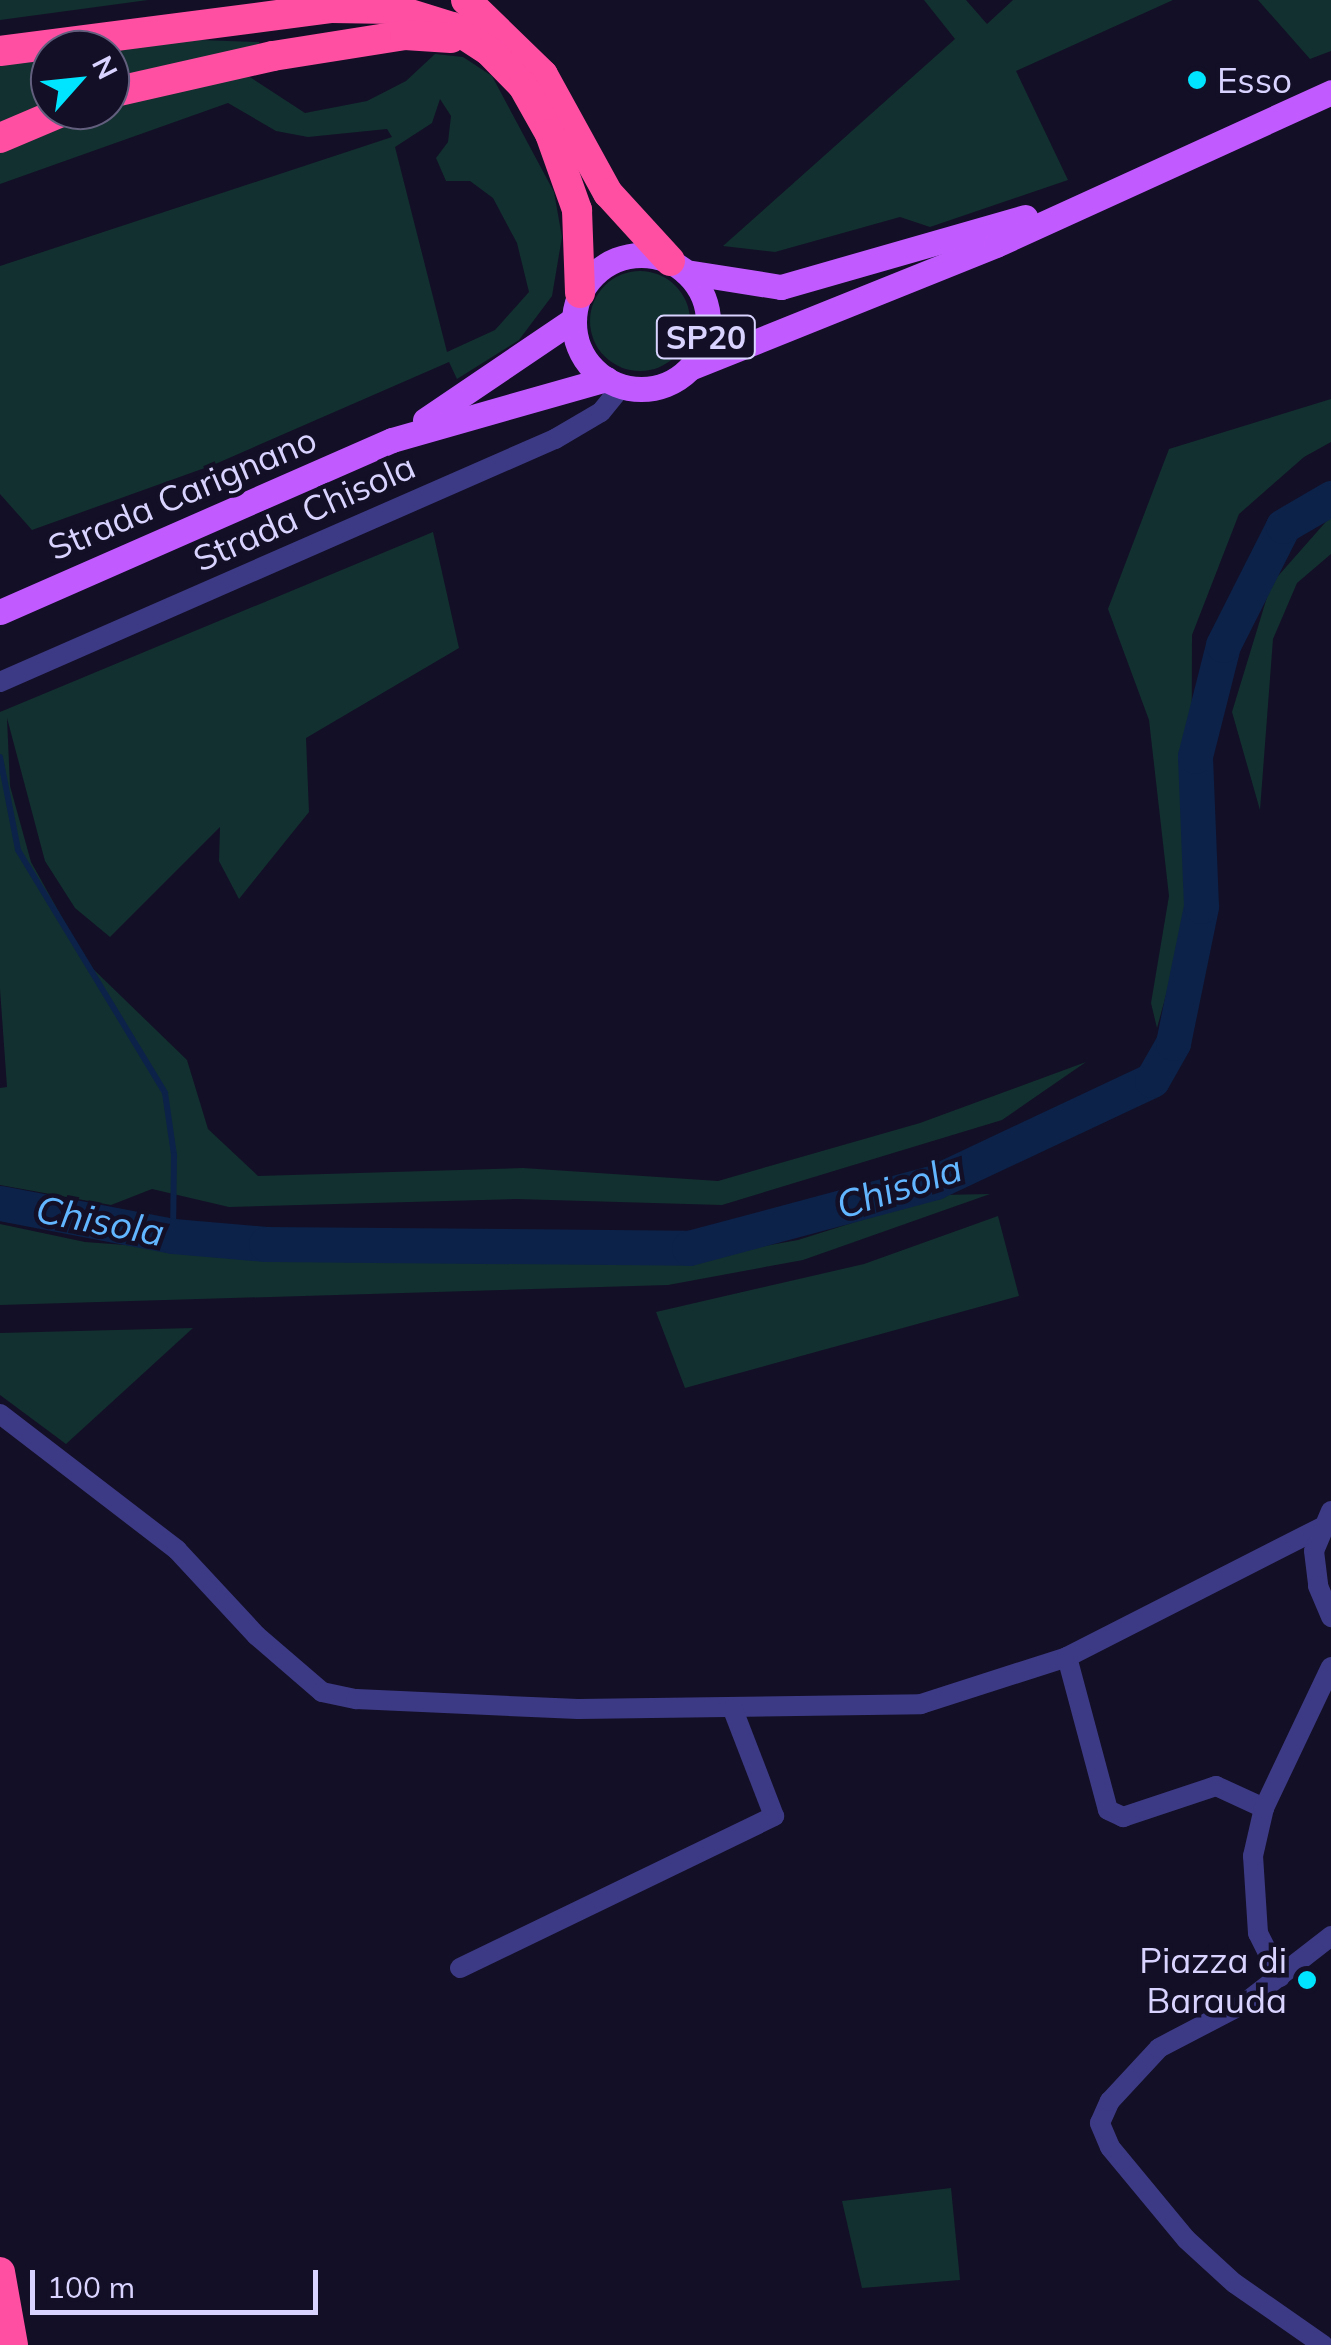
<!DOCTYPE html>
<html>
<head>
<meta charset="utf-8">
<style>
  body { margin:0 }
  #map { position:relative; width:1331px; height:2345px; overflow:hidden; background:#130f26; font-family:Mulish,sans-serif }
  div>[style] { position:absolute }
  .green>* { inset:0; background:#12302f }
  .round { border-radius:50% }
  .stream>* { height:6px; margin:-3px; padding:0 3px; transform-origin:3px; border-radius:3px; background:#0c2248 }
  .river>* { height:35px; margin:-17.5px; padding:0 17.5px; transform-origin:17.5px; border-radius:17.5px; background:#0c2248 }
  .minor>* { height:20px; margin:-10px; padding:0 10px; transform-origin:10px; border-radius:10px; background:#3d3a85 }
  .major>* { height:25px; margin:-12.5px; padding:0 12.5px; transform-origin:12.5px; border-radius:12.5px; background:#c25bff }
  .major>.ring { margin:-12.5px; padding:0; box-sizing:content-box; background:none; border:25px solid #c25bff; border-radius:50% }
  .highway>* { height:30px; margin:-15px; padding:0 15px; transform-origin:15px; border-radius:15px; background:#ff4fa3 }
  .dots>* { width:28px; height:28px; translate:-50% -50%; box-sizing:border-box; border:5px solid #130f26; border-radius:50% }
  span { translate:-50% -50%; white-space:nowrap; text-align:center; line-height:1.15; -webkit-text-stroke:9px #130f26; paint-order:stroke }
  .shield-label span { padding:2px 8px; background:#130f26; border:2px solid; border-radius:8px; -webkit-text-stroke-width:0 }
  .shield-label { font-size:32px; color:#d9d4ff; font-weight:700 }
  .poi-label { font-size:35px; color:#d9d4ff }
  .left { translate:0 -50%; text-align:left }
  .right { translate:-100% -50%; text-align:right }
  .street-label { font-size:35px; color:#d9d4ff }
  .water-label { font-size:38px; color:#62b6ff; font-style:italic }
  .north { position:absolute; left:30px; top:30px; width:100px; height:100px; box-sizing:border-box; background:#130f26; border:2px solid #625e7d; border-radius:50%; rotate:63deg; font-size:28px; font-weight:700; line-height:40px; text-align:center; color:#d9d4ff }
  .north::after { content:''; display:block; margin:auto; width:35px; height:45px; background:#00e5ff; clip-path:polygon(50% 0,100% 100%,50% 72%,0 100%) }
  .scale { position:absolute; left:30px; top:2270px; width:288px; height:45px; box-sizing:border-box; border:5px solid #d9d4ff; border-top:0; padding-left:12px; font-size:30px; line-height:35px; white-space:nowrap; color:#d9d4ff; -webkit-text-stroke:8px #130f26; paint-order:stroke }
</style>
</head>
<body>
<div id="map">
  <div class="green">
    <i style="clip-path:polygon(0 0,148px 0,0 20px)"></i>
    <i style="clip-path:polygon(924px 0,966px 0,987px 24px,1013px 0,1173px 0,1016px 71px,1068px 180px,930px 227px,900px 217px,775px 252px,723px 246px,955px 39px)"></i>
    <i style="clip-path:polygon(1258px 0,1331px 0,1331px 51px,1310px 59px)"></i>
    <i style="clip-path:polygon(144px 38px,259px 42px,260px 49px,110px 84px,110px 50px)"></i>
    <i style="clip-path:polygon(50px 51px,50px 106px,0 127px,0 59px)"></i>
    <i style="clip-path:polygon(evenodd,435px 54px,463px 57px,492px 76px,554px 192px,562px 237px,552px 296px,519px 340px,457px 379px,449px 362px,213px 465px,32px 530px,0 494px,0 266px,392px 137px,387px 129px,308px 137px,276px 131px,228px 103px,0 184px,0 151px,110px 106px,242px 72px,305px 113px,367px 101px,406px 81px,435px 54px,440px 99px,451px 116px,448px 142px,436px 158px,446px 181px,470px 181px,493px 198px,517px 243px,529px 292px,495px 330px,447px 352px,395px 147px,432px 123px,440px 99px)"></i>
    <i class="round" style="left:590px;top:271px;width:100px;height:100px"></i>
    <i style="clip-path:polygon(1331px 399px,1331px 442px,1304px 457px,1239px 514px,1192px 635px,1191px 903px,1157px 1028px,1151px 1003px,1169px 896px,1149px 720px,1108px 609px,1169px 449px)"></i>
    <i style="clip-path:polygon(1331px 516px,1331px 554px,1297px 583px,1273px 639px,1260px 810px,1232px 712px,1271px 584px)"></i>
    <i style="clip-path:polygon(433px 532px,459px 648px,306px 738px,309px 812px,239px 899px,219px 861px,220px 827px,110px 937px,75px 908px,45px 861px,7px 718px,10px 786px,31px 862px,88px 964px,187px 1060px,208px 1129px,258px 1176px,523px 1168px,718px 1181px,920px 1123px,1086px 1062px,1002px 1120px,722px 1205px,516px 1199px,229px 1207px,152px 1189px,111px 1205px,0 1185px,0 1088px,7px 1087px,0 989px,0 712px)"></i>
    <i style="clip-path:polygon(990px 1194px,803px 1260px,668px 1285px,0 1305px,0 1224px,85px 1242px,285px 1257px,669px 1263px,798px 1240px,941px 1195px)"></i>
    <i style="clip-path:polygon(998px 1216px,1019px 1296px,685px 1388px,656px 1312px,864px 1264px)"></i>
    <i style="clip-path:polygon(193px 1328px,66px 1444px,0 1395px,0 1333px)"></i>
    <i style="clip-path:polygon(951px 2188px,960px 2280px,862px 2288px,842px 2201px)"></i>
  </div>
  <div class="stream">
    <i style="left:0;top:757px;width:95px;rotate:79deg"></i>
    <i style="left:18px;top:850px;width:284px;rotate:58.8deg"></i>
    <i style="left:165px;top:1093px;width:63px;rotate:81.7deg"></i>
    <i style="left:174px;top:1155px;width:81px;rotate:90.7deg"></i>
  </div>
  <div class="river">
    <i style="left:0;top:1203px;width:176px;rotate:10.8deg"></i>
    <i style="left:173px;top:1236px;width:93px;rotate:4.9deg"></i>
    <i style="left:266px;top:1244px;width:423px;rotate:0.5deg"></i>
    <i style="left:689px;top:1248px;width:255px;rotate:-15deg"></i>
    <i style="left:935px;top:1182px;width:240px;rotate:-25.2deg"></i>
    <i style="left:1152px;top:1080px;width:43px;rotate:-60.4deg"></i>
    <i style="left:1173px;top:1043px;width:140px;rotate:-78.4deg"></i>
    <i style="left:1201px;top:906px;width:150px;rotate:-92.3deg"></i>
    <i style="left:1195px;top:756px;width:114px;rotate:-75.8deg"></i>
    <i style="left:1223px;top:645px;width:133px;rotate:-63.2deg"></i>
    <i style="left:1283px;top:526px;width:56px;rotate:-30.3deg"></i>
  </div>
  <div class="minor">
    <i style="left:0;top:682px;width:606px;rotate:-23.65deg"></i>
    <i style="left:555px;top:439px;width:53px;rotate:-30.4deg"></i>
    <i style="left:601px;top:412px;width:33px;rotate:-51deg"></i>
    <i style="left:0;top:1414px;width:223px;rotate:37.5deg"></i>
    <i style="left:177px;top:1550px;width:117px;rotate:47.1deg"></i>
    <i style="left:257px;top:1636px;width:86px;rotate:40.7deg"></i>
    <i style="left:322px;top:1692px;width:35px;rotate:12deg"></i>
    <i style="left:356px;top:1699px;width:222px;rotate:2.6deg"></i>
    <i style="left:578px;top:1709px;width:343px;rotate:-0.8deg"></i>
    <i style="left:921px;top:1704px;width:153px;rotate:-17.8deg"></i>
    <i style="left:1067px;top:1657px;width:284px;rotate:-27deg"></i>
    <i style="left:1331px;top:1511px;width:43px;rotate:113deg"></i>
    <i style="left:1314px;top:1551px;width:35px;rotate:83deg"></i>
    <i style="left:1318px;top:1586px;width:34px;rotate:67deg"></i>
    <i style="left:1067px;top:1657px;width:158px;rotate:75deg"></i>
    <i style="left:1108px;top:1810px;width:17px;rotate:25deg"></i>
    <i style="left:1123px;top:1817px;width:98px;rotate:-18.4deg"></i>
    <i style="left:1216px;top:1786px;width:53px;rotate:24.6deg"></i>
    <i style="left:460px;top:1968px;width:349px;rotate:-25.8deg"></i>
    <i style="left:774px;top:1816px;width:114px;rotate:-111.1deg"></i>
    <i style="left:1280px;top:1977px;width:49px;rotate:-116.6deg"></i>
    <i style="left:1258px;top:1933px;width:77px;rotate:-93.7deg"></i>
    <i style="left:1253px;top:1856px;width:49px;rotate:-77.1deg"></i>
    <i style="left:1264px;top:1808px;width:156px;rotate:-64.6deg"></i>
    <i style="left:1323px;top:2345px;width:108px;rotate:-145.1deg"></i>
    <i style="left:1234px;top:2283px;width:65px;rotate:-137.5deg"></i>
    <i style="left:1186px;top:2239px;width:119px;rotate:-129.6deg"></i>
    <i style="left:1110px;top:2147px;width:26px;rotate:-113deg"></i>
    <i style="left:1100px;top:2123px;width:24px;rotate:-66deg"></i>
    <i style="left:1110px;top:2101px;width:72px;rotate:-47.2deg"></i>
    <i style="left:1159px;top:2048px;width:97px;rotate:-27.6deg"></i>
    <i style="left:1245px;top:2003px;width:109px;rotate:-37.9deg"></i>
  </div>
  <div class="major">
    <i class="ring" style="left:574px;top:255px;width:109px;height:109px"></i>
    <i style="left:686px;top:272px;width:96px;rotate:9deg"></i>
    <i style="left:781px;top:287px;width:254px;rotate:-16deg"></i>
    <i style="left:690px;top:368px;width:330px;rotate:-21.9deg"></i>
    <i style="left:996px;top:245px;width:368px;rotate:-24.5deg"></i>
    <i style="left:425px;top:420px;width:180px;rotate:-34.1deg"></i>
    <i style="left:0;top:612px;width:428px;rotate:-23.7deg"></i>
    <i style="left:392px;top:440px;width:223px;rotate:-15.9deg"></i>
  </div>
  <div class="highway">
    <i style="left:466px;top:0;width:107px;rotate:44.2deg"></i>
    <i style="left:543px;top:75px;width:135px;rotate:61.2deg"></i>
    <i style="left:608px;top:193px;width:92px;rotate:47.6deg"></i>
    <i style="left:0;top:51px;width:335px;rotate:-7.4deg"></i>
    <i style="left:332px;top:8px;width:62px;rotate:0.9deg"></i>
    <i style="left:394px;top:9px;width:61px;rotate:17.2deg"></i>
    <i style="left:452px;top:27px;width:44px;rotate:33deg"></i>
    <i style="left:489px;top:51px;width:49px;rotate:45.8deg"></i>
    <i style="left:523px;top:86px;width:55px;rotate:60.6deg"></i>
    <i style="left:550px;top:134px;width:81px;rotate:70.4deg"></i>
    <i style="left:577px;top:210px;width:83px;rotate:87.9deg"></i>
    <i style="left:110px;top:93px;width:167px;rotate:-12.8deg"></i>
    <i style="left:273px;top:56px;width:134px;rotate:-9deg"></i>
    <i style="left:405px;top:35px;width:46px;rotate:3.7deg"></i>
    <i style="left:0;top:138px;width:72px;rotate:-23deg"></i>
    <i style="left:0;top:2272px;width:74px;rotate:79.9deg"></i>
  </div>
  <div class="dots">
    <i style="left:1197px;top:80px;background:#00e5ff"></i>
    <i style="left:1307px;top:1980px;background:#00e5ff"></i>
  </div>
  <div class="shield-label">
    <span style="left:706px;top:337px">SP20</span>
  </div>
  <div class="poi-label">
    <span class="left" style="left:1217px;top:80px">Esso</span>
    <span class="right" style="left:1287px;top:1980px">Piazza di<br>Barauda</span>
  </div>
  <div class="street-label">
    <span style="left:182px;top:493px;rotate:-23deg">Strada Carignano</span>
    <span style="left:304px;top:512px;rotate:-24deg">Strada Chisola</span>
  </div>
  <div class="water-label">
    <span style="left:899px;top:1187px;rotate:-18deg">Chisola</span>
    <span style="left:100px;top:1221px;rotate:11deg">Chisola</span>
  </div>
  <div class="north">N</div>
  <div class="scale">100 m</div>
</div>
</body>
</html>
